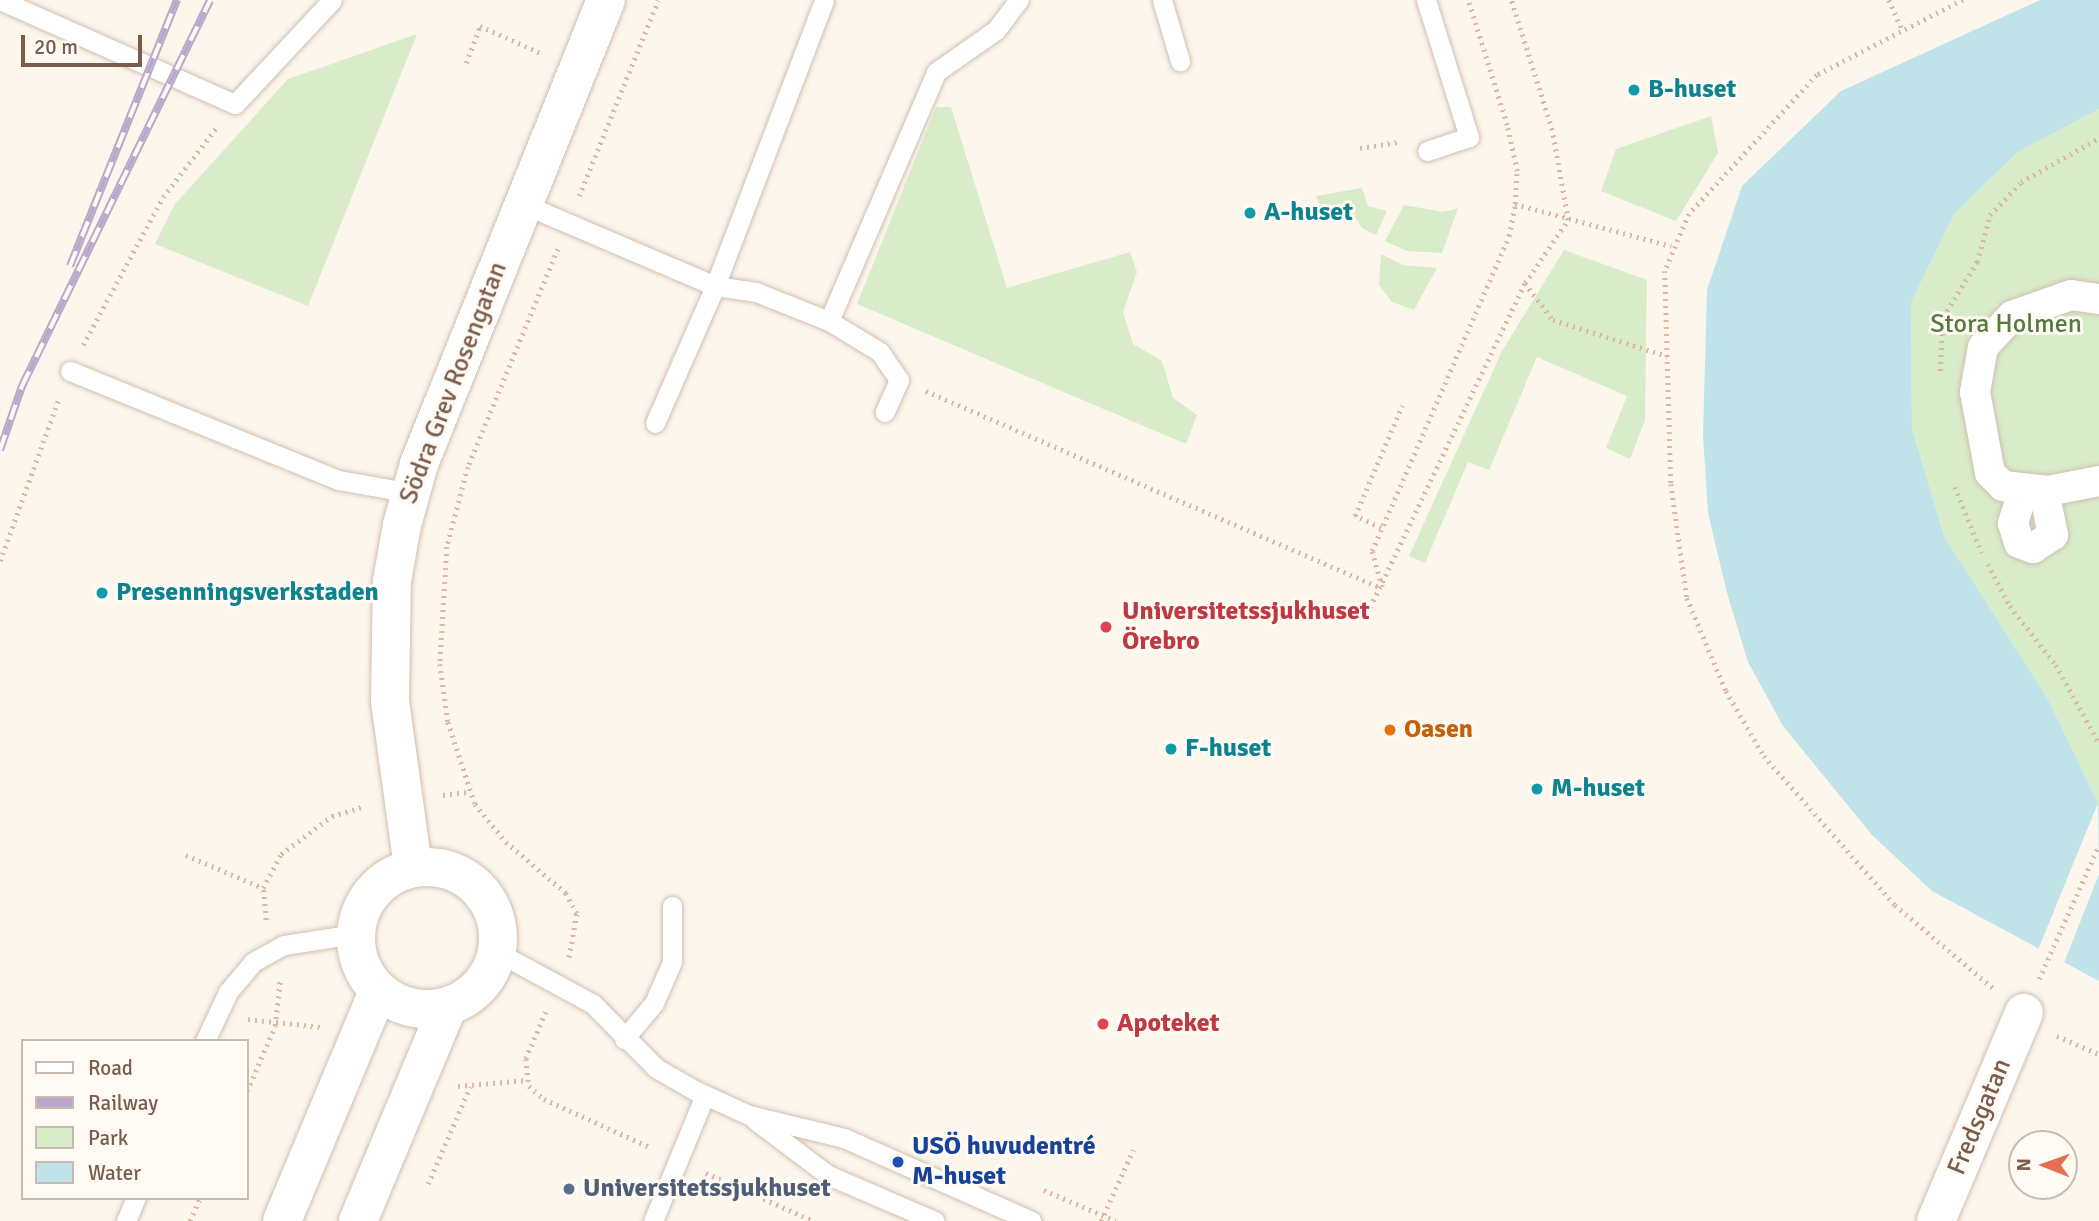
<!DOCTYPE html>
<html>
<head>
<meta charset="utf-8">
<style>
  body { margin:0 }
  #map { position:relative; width:2099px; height:1221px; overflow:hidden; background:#fdf6ec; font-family:Signika,sans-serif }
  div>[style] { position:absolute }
  .green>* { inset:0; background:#d8ecc9 }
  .water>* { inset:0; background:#bfe3e8 }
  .pier>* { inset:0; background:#fdf6ec }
  .path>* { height:4.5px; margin-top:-2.25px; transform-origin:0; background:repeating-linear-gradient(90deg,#d9b8a5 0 2px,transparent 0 7px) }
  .roads { filter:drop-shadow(0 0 2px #d1beb0) drop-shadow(0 0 2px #d1beb0) }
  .service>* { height:19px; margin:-9.5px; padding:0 9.5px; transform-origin:9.5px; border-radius:9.5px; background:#fff }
  .pedestrian>* { height:30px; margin:-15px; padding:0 15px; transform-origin:15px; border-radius:15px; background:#fff }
  .minor>* { height:38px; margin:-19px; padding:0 19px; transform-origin:19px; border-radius:19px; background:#fff }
  .minor>.ring { margin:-19px; padding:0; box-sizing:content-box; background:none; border:38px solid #fff; border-radius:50% }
  .rail>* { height:8px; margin-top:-4px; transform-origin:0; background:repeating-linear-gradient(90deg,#fffaf3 0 16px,#b9a8c9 0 32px); box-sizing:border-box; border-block:2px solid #b9a8c9 }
  .dots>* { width:19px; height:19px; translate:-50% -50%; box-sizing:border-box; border:4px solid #fffaf3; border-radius:50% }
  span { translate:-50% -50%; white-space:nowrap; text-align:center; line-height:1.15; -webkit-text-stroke:6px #fffaf3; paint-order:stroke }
  .culture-label { font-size:26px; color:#0d838f; font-weight:700 }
  .left { translate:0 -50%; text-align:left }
  .park-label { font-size:26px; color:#537a41 }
  .street-label { font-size:26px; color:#7a5c4d }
  .health-label { font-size:26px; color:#be3a42; font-weight:700 }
  .food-label { font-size:26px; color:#c56008; font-weight:700 }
  .transit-label { font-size:26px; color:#164399; font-weight:700 }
  .service-label { font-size:26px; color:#4e5e75; font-weight:700 }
  .legend { position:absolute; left:21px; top:1039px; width:228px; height:161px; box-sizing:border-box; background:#fffaf3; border:2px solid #cabbb1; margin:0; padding:9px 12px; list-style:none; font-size:21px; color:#7a5c4d }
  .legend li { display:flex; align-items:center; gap:14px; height:35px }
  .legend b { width:35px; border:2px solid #cabbb1 }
  .north { position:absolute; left:2008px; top:1130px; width:70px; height:70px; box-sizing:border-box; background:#fffaf3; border:2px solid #cabbb1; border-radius:50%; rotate:271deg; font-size:19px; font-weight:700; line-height:28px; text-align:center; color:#7a5c4d }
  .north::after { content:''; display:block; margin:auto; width:24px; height:32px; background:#e76f51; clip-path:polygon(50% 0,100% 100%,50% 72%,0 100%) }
  .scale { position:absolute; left:21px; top:35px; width:121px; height:32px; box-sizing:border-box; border:4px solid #7a5c4d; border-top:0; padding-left:9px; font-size:21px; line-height:24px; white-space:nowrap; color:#7a5c4d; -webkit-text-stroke:5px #fffaf3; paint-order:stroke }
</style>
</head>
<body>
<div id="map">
  <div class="green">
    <i style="clip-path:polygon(417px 34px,308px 306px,155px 244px,175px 204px,288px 79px)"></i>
    <i style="clip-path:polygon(936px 107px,951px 107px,1007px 288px,1130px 252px,1137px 272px,1123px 312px,1133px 344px,1162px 361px,1173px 398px,1197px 415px,1186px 444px,857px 304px)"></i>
    <i style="clip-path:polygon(2099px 109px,2099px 805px,2048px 699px,1944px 536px,1912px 428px,1911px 303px,1954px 214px,2018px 152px)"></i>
    <i style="clip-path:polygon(1711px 116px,1718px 153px,1676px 221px,1601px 191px,1616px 149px)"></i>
    <i style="clip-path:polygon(1362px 188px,1368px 206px,1387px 211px,1376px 235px,1362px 228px,1347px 204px,1320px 206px,1316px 196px)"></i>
    <i style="clip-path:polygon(1404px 205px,1443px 212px,1458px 208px,1442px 253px,1407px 251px,1385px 241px)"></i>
    <i style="clip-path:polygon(1564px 250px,1647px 280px,1645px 420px,1630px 459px,1606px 448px,1627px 396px,1537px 357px,1489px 470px,1468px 462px,1425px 563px,1409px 556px,1502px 351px)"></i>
    <i style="clip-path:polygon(1381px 254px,1403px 265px,1437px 268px,1414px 310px,1392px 302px,1379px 285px)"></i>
  </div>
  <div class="water">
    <i style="clip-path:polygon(2040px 0,2099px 0,2099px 109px,2018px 152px,1954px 214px,1911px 303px,1912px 428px,1944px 536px,2048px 699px,2099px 805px,2099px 981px,1932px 891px,1872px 835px,1783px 726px,1748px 662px,1727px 593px,1708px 513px,1703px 435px,1707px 290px,1742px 186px,1841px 91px)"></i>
  </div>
  <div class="pier">
    <i style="clip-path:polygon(2098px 803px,2099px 874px,2064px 963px,2038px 950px)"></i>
  </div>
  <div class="path">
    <i style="left:1889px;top:0;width:32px;rotate:66deg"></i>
    <i style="left:1963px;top:0;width:164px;rotate:152.8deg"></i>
    <i style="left:1817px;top:75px;width:189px;rotate:132.6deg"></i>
    <i style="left:1689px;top:214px;width:62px;rotate:112.8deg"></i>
    <i style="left:1665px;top:271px;width:213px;rotate:88.4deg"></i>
    <i style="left:1671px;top:484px;width:115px;rotate:82deg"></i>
    <i style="left:1687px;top:598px;width:101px;rotate:67.2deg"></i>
    <i style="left:1726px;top:691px;width:75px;rotate:59.7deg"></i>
    <i style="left:1764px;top:756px;width:198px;rotate:48.7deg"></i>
    <i style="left:1895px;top:905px;width:130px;rotate:40.3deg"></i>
    <i style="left:466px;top:63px;width:40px;rotate:-69deg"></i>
    <i style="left:480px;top:26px;width:69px;rotate:24deg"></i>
    <i style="left:1360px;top:148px;width:39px;rotate:-9deg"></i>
    <i style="left:579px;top:196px;width:211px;rotate:-68deg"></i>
    <i style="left:1515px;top:204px;width:162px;rotate:15.1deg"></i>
    <i style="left:558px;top:249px;width:236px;rotate:112.4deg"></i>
    <i style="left:468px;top:467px;width:83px;rotate:104.7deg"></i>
    <i style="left:447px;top:547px;width:117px;rotate:93.4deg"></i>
    <i style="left:440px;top:664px;width:59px;rotate:82.1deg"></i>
    <i style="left:448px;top:722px;width:86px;rotate:71.8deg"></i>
    <i style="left:475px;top:804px;width:49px;rotate:50.8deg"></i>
    <i style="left:506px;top:842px;width:79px;rotate:40.4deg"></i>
    <i style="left:566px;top:893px;width:24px;rotate:62deg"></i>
    <i style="left:577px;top:914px;width:46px;rotate:100.1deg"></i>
    <i style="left:1525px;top:283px;width:46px;rotate:52.9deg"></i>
    <i style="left:1553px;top:320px;width:120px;rotate:17.5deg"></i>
    <i style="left:83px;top:345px;width:168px;rotate:-61.6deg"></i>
    <i style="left:163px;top:197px;width:88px;rotate:-52.4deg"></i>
    <i style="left:1940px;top:371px;width:54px;rotate:-86.8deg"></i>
    <i style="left:1943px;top:317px;width:65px;rotate:-58.3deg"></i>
    <i style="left:1977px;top:262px;width:49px;rotate:-74.5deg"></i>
    <i style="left:1990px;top:215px;width:45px;rotate:-46.8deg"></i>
    <i style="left:2021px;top:182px;width:90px;rotate:-29.4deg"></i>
    <i style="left:926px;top:391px;width:496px;rotate:23.4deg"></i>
    <i style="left:1955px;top:487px;width:71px;rotate:67.8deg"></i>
    <i style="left:1381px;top:528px;width:29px;rotate:-155deg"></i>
    <i style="left:1355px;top:516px;width:120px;rotate:-66.9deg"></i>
    <i style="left:0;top:561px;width:173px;rotate:-70.1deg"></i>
    <i style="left:1988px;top:564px;width:47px;rotate:62.4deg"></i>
    <i style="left:2010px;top:606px;width:75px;rotate:52.1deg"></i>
    <i style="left:2056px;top:665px;width:89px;rotate:61.1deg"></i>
    <i style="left:1382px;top:587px;width:37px;rotate:-106deg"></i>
    <i style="left:1372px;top:551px;width:344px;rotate:-66.5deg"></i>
    <i style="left:1509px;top:236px;width:33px;rotate:-79deg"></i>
    <i style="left:1515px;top:204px;width:33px;rotate:-87deg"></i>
    <i style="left:1517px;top:171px;width:47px;rotate:-102.3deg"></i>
    <i style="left:1507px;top:125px;width:131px;rotate:-107.3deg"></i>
    <i style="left:1364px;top:620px;width:373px;rotate:-64.5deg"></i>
    <i style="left:1525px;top:283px;width:76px;rotate:-55.7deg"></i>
    <i style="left:1568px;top:220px;width:91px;rotate:-100.1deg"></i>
    <i style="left:1552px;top:130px;width:136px;rotate:-107.5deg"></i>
    <i style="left:443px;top:795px;width:26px;rotate:-7deg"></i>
    <i style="left:186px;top:855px;width:84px;rotate:23.2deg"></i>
    <i style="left:266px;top:920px;width:32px;rotate:-95deg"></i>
    <i style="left:263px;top:888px;width:38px;rotate:-62deg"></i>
    <i style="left:281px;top:854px;width:64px;rotate:-36.7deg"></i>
    <i style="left:332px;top:816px;width:34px;rotate:-17deg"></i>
    <i style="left:2039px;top:979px;width:147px;rotate:-65.9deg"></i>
    <i style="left:546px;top:1012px;width:51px;rotate:113.1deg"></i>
    <i style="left:526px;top:1059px;width:27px;rotate:84deg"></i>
    <i style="left:529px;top:1086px;width:20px;rotate:41deg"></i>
    <i style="left:544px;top:1099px;width:116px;rotate:24.4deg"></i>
    <i style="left:248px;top:1019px;width:74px;rotate:6.2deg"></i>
    <i style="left:2057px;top:1036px;width:46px;rotate:23.2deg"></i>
    <i style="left:458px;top:1086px;width:69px;rotate:-5deg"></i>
    <i style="left:247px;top:1091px;width:71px;rotate:-66.7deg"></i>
    <i style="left:275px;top:1026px;width:46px;rotate:-83.8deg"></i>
    <i style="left:706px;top:1173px;width:118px;rotate:24deg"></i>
    <i style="left:428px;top:1184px;width:106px;rotate:-66.6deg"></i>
    <i style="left:1044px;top:1190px;width:78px;rotate:23.3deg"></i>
    <i style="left:190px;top:1221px;width:25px;rotate:-67deg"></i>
    <i style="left:1101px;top:1221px;width:78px;rotate:-65.7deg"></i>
  </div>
  <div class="roads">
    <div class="service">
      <i style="left:0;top:0;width:257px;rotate:23.9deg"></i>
      <i style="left:235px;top:104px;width:142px;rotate:-47deg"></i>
      <i style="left:1162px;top:0;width:64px;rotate:73.6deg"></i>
      <i style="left:1426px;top:0;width:144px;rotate:72.6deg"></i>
      <i style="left:1469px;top:137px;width:44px;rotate:161.6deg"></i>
      <i style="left:523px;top:204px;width:209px;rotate:23.1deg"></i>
      <i style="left:715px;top:286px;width:41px;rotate:8.3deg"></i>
      <i style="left:756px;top:292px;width:79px;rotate:21.7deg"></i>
      <i style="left:829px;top:321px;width:60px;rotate:31.3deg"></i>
      <i style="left:880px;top:352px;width:34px;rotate:56deg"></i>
      <i style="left:899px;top:380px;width:35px;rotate:114deg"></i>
      <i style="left:829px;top:321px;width:271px;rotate:-66.7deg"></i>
      <i style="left:936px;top:72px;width:73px;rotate:-35deg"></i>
      <i style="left:996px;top:30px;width:38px;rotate:-53deg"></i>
      <i style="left:70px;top:371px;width:290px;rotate:22.1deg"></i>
      <i style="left:339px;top:480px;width:73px;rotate:10.2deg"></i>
      <i style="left:655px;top:423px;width:150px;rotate:-66.3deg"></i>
      <i style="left:715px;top:286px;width:306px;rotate:-69.1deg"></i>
      <i style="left:497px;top:952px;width:109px;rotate:28.4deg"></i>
      <i style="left:593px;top:1004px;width:90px;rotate:45.5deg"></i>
      <i style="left:656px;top:1068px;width:44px;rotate:30.1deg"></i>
      <i style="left:694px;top:1090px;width:60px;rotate:24.4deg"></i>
      <i style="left:749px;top:1115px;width:98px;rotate:13.6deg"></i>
      <i style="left:844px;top:1138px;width:205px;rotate:23.9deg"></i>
      <i style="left:624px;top:1039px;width:47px;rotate:-50.2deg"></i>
      <i style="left:654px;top:1003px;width:45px;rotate:-66.3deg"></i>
      <i style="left:672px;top:962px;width:56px;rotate:-90deg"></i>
      <i style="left:205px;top:1041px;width:54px;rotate:-64.9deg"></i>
      <i style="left:228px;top:992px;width:39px;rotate:-50deg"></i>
      <i style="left:253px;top:962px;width:35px;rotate:-29deg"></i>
      <i style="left:284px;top:945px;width:72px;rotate:-8.8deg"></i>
      <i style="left:755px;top:1120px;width:91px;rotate:37deg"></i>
      <i style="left:828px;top:1175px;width:116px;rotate:23.3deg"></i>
      <i style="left:126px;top:1221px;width:25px;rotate:-67deg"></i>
      <i style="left:653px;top:1221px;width:136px;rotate:-67.6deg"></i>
    </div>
    <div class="pedestrian">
      <i style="left:2099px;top:299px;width:28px;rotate:-172deg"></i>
      <i style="left:2071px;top:295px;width:63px;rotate:160.4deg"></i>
      <i style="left:2012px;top:316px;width:42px;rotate:133.1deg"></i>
      <i style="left:1983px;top:347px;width:46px;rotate:100.1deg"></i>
      <i style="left:1975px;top:392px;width:82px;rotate:79.5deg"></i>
      <i style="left:1990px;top:473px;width:18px;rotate:45deg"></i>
      <i style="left:2003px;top:486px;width:45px;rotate:6.3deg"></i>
      <i style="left:2048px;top:491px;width:52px;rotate:-11.1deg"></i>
      <i style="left:2023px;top:492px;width:33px;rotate:108deg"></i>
      <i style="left:2013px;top:523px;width:21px;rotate:73deg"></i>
      <i style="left:2019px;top:543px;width:15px;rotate:20deg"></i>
      <i style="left:2033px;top:548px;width:24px;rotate:-33deg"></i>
      <i style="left:2053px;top:535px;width:45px;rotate:-101.6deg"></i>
    </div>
    <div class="minor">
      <i class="ring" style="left:356px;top:867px;width:104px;height:104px"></i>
      <i style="left:413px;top:867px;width:167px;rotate:-97.9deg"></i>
      <i style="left:390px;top:702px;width:121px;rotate:-89.1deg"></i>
      <i style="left:392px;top:581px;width:57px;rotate:-79.9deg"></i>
      <i style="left:402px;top:525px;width:63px;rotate:-74.4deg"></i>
      <i style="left:419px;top:464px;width:500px;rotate:-68.05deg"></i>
      <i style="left:282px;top:1221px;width:249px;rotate:-67.3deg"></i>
      <i style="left:358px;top:1221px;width:233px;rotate:-67.3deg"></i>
      <i style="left:1936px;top:1221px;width:226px;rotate:-67.1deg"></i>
    </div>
  </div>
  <div class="rail">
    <i style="left:70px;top:266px;width:287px;rotate:-68.1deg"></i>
    <i style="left:0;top:450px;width:68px;rotate:-71deg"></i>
    <i style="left:22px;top:386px;width:429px;rotate:-64deg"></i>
  </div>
  <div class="dots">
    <i style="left:1634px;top:90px;background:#0f9aa8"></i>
    <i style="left:1250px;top:213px;background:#0f9aa8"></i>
    <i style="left:102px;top:593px;background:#0f9aa8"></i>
    <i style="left:1106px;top:627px;background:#e0444e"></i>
    <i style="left:1390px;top:730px;background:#e8710a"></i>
    <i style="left:1171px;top:749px;background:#0f9aa8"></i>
    <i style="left:1537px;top:789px;background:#0f9aa8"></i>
    <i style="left:1103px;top:1024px;background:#e0444e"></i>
    <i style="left:898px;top:1162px;background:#1a4fb4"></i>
    <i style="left:569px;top:1189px;background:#5c6f8a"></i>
  </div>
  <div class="culture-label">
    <span class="left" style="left:1648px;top:90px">B-huset</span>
    <span class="left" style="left:1264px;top:213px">A-huset</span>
    <span class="left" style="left:116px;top:593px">Presenningsverkstaden</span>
    <span class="left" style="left:1185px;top:749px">F-huset</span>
    <span class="left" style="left:1551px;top:789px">M-huset</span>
  </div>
  <div class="park-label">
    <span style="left:2006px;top:325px">Stora Holmen</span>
  </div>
  <div class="street-label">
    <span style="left:454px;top:383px;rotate:-69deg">Södra Grev Rosengatan</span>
    <span style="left:1980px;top:1117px;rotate:-67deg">Fredsgatan</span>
  </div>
  <div class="health-label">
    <span class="left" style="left:1122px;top:627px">Universitetssjukhuset<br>Örebro</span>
    <span class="left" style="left:1117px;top:1024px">Apoteket</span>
  </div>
  <div class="food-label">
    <span class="left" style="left:1404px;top:730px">Oasen</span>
  </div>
  <div class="transit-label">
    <span class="left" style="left:912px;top:1162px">USÖ huvudentré<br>M-huset</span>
  </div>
  <div class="service-label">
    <span class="left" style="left:583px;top:1189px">Universitetssjukhuset</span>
  </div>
  <ul class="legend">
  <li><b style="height:9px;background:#fff"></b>Road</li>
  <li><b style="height:9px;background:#b9a8c9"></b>Railway</li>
  <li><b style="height:19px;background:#d8ecc9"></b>Park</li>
  <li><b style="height:19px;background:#bfe3e8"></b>Water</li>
  </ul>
  <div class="north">N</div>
  <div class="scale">20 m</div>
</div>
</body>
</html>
